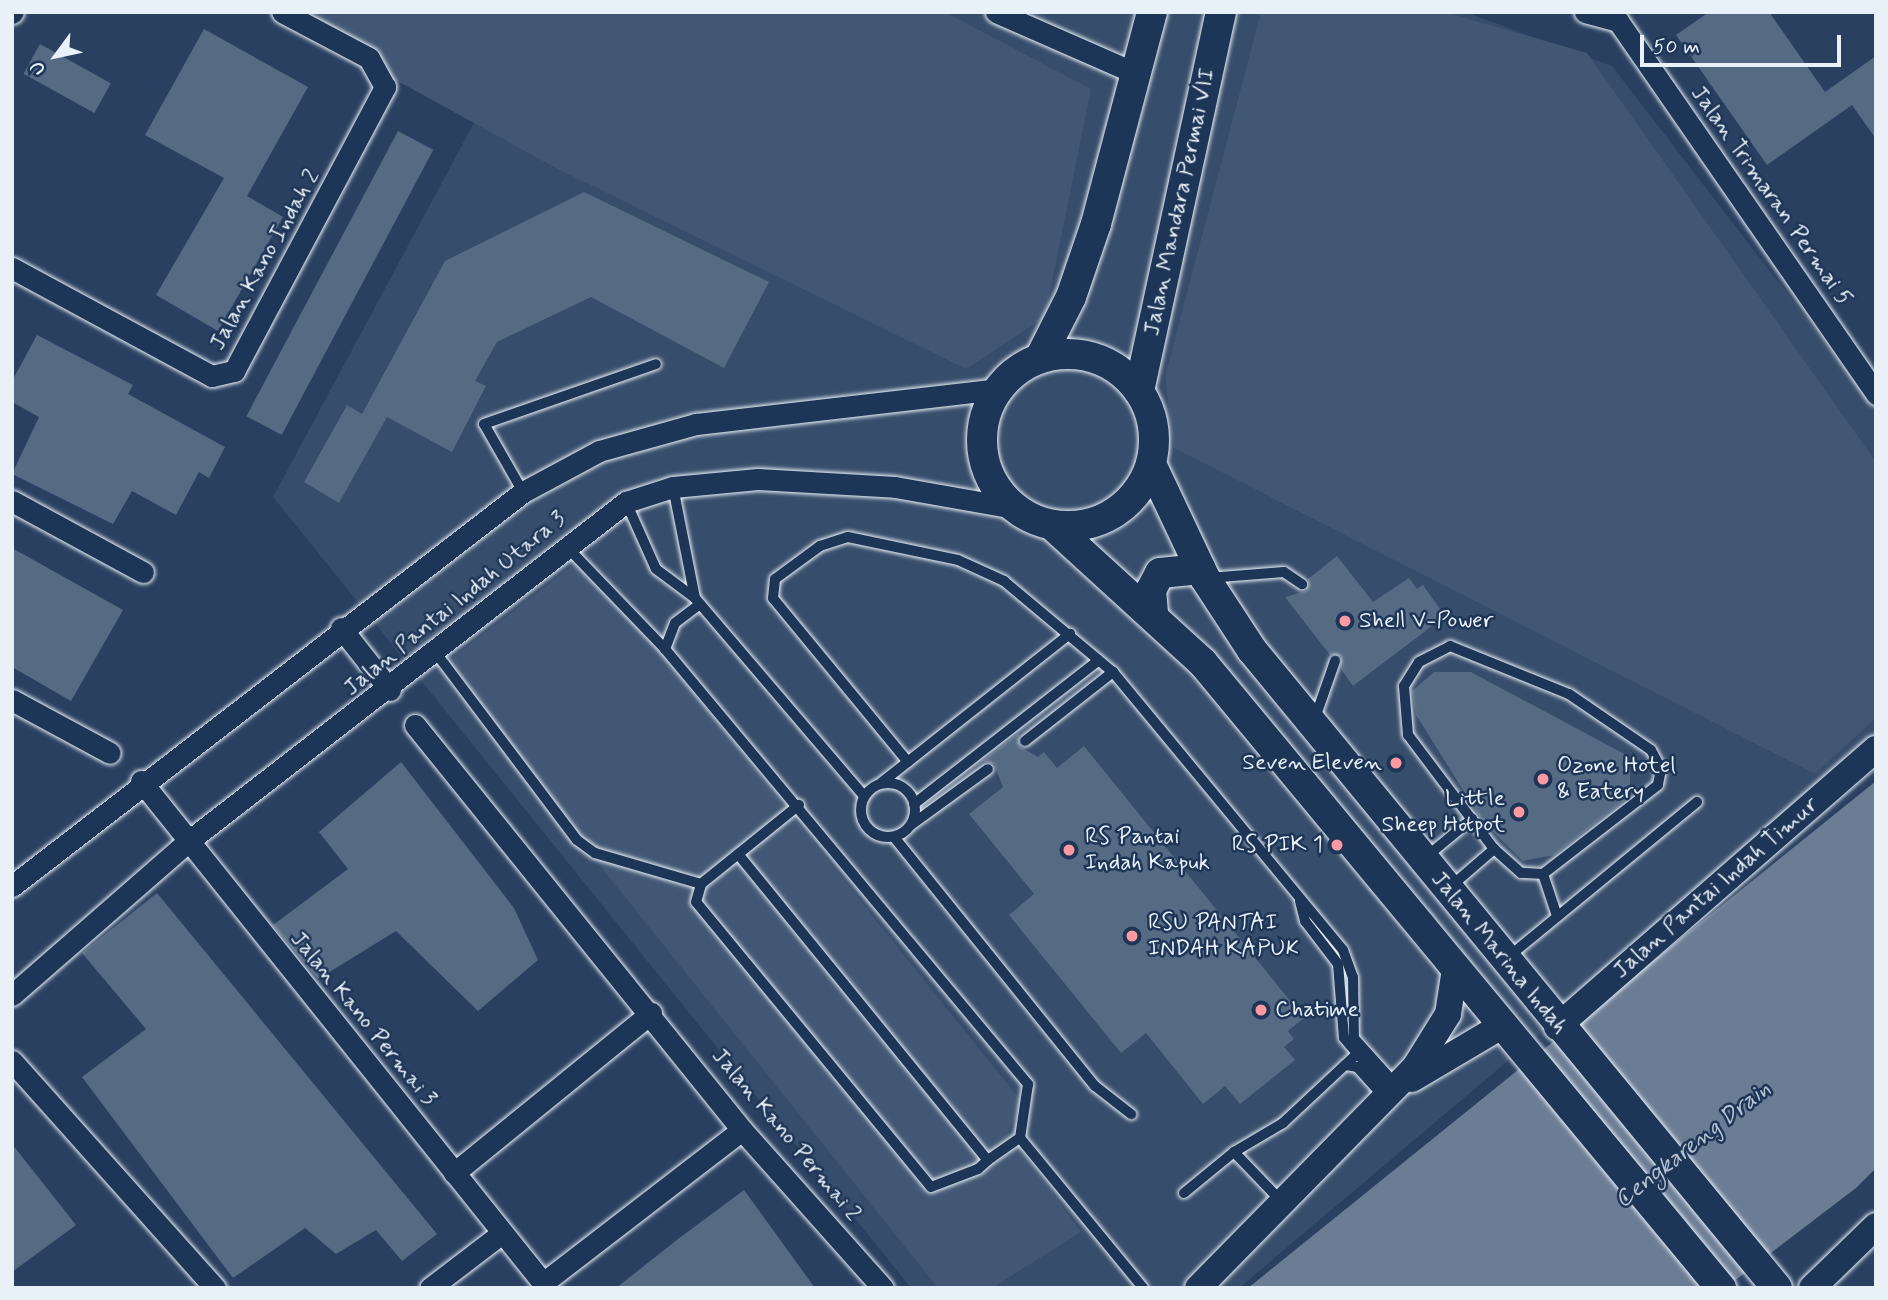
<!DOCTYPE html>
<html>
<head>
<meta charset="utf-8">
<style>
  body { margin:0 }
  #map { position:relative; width:1888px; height:1300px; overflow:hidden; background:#294061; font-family:Mynerve,sans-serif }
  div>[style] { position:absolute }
  .built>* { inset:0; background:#364d6b }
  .green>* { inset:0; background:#415774 }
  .water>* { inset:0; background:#6b7c95 }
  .building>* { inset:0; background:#556a83; transform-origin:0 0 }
  .roads { filter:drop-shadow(0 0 2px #e8f1f8) drop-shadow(0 0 2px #e8f1f8) }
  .service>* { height:10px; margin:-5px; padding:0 5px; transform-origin:5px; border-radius:5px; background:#1d3557 }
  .service>.ring { margin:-5px; padding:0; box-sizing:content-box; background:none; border:10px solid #1d3557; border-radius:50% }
  .minor>* { height:21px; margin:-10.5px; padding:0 10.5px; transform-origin:10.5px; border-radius:10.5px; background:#1d3557 }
  .tertiary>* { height:26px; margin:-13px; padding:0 13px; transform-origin:13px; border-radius:13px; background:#1d3557 }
  .secondary>* { height:30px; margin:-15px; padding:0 15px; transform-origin:15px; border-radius:15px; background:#1d3557 }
  .secondary>.ring { margin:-15px; padding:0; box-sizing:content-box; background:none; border:30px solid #1d3557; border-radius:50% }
  .dots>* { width:19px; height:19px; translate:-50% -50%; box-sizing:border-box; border:4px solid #1d3557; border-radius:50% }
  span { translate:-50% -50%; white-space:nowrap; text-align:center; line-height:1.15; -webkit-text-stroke:5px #1d3557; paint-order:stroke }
  .street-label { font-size:23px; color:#e8f1f8 }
  .poi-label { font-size:23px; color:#e8f1f8 }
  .left { translate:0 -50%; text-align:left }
  .right { translate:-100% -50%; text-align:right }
  .water-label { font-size:24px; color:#b6c2d0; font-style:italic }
  .frame { position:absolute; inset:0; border:14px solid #e8f1f8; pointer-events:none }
  .north { position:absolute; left:21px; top:21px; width:70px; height:70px; -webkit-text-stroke:5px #1d3557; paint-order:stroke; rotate:237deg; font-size:19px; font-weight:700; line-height:28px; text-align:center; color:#e8f1f8 }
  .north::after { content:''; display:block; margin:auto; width:24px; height:32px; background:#e8f1f8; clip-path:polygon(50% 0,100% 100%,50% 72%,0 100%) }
  .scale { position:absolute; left:1640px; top:35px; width:201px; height:32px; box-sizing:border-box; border:4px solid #e8f1f8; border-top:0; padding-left:9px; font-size:21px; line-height:24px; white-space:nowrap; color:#e8f1f8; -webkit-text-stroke:5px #1d3557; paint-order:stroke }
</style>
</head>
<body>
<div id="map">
  <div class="built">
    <i style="clip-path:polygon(745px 12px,1465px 12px,1612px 66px,1876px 409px,1876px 750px,1239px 1288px,911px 1288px,273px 497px,490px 93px)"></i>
  </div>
  <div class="green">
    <i style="clip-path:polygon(272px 12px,945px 12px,1091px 89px,1045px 317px,966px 369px,554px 167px)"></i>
    <i style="clip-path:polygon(1261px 12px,1445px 12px,1587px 53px,1876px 462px,1876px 718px,1815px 774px,1174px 448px,1165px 376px)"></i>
    <i style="clip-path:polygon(584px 557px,1022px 1102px,1008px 1132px,1081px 1232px,992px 1288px,938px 1288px,441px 667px)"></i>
  </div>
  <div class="water">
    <i style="clip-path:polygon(1876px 781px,1876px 1168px,1856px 1188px,1725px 1288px,1248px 1288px)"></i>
  </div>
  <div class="building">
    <i style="clip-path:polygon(1709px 12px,1769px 12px,1825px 92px,1876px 56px,1876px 139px,1852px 105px,1767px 165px,1676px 35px)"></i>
    <i style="clip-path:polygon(204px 29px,308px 87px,247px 196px,283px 217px,218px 331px,156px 295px,224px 178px,145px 135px)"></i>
    <i style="left:40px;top:44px;width:81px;height:34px;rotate:29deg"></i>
    <i style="left:398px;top:131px;width:40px;height:323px;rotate:28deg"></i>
    <i style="clip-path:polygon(584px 192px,769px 282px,724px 368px,591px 297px,497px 342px,475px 381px,486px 386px,452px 452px,387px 417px,339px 503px,304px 482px,347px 405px,362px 414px,445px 261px)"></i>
    <i style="clip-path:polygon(37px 335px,133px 385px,128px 394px,225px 447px,209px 478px,199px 472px,176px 515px,132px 491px,113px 524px,12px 474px,39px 417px,12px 402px,12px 381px)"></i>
    <i style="clip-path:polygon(12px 548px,123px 610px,71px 701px,12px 667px)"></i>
    <i style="clip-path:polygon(1337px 556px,1373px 602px,1409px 578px,1417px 589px,1423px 585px,1445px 616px,1353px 686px,1341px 669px,1341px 656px,1330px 655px,1285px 597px,1306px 591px,1308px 579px)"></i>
    <i style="clip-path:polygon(1434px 672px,1471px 672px,1630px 757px,1630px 796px,1554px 855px,1523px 861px,1483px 822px,1416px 715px,1412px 691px)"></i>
    <i style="clip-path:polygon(1019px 733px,1019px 746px,1038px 757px,1044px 752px,1057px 768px,1084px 746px,1304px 1018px,1288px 1031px,1294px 1039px,1284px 1047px,1295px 1060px,1240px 1104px,1225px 1086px,1203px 1104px,1146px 1033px,1121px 1053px,1009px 915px,1034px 894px,969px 814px,1003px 787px,994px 764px,982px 761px)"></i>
    <i style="clip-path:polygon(401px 762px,514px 908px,538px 960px,478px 1011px,396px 931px,318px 979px,273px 925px,348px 869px,319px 832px)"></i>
    <i style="clip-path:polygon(157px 893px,437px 1234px,402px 1261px,376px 1230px,336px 1254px,305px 1228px,233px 1278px,82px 1077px,146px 1029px,82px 953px)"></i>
    <i style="clip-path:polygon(12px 1144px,76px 1225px,12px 1272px)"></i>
    <i style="clip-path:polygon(744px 1190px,815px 1288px,616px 1288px,678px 1239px)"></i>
  </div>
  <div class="roads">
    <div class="service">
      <i style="left:673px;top:487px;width:113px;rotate:78.8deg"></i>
      <i style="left:523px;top:492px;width:78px;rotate:-119.8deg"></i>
      <i style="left:484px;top:424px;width:182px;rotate:-19.2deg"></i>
      <i style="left:626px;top:502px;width:73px;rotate:65.9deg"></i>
      <i style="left:656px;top:569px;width:49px;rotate:36.6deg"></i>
      <i style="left:695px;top:598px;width:260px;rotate:49.5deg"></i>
      <i style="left:567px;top:547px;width:141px;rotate:46.1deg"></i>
      <i style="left:1208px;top:578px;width:76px;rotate:-4.5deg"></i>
      <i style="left:1284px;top:572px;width:22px;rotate:34deg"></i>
      <i style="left:700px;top:604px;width:31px;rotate:143deg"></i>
      <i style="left:675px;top:623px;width:28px;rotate:111deg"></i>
      <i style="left:665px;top:649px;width:567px;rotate:50.16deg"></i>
      <i style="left:1028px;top:1084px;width:55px;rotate:98.4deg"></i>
      <i style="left:1020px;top:1138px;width:194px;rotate:50.6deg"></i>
      <i style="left:1450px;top:646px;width:128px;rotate:22deg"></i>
      <i style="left:1569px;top:694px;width:99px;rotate:34.3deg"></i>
      <i style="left:1651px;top:750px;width:21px;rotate:62deg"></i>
      <i style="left:1661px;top:769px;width:16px;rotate:101deg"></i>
      <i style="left:1658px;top:785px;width:145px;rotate:142.3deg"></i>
      <i style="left:1543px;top:874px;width:22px;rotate:-177deg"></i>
      <i style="left:1521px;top:873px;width:36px;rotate:-138deg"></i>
      <i style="left:1494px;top:849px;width:143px;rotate:-127deg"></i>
      <i style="left:1408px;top:735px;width:49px;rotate:-94.7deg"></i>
      <i style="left:1404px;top:686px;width:28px;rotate:-58deg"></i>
      <i style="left:1419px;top:662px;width:35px;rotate:-27deg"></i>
      <i style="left:436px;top:653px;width:234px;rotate:53deg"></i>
      <i style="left:577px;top:840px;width:22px;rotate:36deg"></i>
      <i style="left:595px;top:853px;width:110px;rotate:16.3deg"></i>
      <i style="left:1314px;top:721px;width:64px;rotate:-70.7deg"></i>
      <i style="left:1025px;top:741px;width:112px;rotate:-38.1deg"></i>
      <i style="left:908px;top:762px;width:212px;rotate:-129.5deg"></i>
      <i style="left:773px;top:598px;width:19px;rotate:-84deg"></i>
      <i style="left:775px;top:579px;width:56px;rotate:-36.3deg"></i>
      <i style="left:820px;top:546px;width:29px;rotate:-18deg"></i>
      <i style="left:848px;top:537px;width:112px;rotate:11.8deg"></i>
      <i style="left:958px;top:560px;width:51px;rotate:24.5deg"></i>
      <i style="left:1004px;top:581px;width:142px;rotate:39.9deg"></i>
      <i style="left:1113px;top:672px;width:361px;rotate:50.4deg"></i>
      <i style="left:1343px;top:950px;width:29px;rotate:70deg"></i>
      <i style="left:1353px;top:977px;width:61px;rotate:89.1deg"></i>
      <i style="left:1354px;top:1038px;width:64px;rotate:48.1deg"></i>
      <i style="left:881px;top:783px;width:241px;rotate:-38.3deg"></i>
      <i class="ring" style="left:861px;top:783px;width:44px;height:44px"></i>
      <i style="left:914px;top:804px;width:234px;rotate:-37.9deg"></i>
      <i style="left:911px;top:825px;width:95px;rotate:-36deg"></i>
      <i style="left:894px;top:837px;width:320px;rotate:51.1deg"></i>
      <i style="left:1095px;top:1086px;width:46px;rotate:37.9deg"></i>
      <i style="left:738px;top:854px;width:395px;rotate:50.8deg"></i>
      <i style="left:988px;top:1160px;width:13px;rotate:138deg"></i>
      <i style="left:978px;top:1169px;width:50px;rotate:159deg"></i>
      <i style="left:931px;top:1187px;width:369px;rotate:-129.5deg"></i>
      <i style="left:696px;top:902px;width:19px;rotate:-74deg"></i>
      <i style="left:701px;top:884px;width:126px;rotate:-38.9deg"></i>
      <i style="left:1426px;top:857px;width:60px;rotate:-39.6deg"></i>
      <i style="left:1543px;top:874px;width:44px;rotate:71.6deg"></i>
      <i style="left:1449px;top:888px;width:60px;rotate:-40.9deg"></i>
      <i style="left:1300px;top:901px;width:21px;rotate:76deg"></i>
      <i style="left:1305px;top:921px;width:54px;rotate:52.5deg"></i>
      <i style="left:1338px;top:964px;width:74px;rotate:85.4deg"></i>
      <i style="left:1344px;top:1038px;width:72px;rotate:49.5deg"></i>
      <i style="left:1507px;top:958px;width:246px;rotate:-39.4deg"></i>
      <i style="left:1345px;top:1065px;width:12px;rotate:9deg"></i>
      <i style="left:1357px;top:1067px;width:42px;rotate:47.9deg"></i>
      <i style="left:1234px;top:1152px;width:71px;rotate:46.1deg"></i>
      <i style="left:988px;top:1160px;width:39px;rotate:-35deg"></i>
      <i style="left:1184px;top:1193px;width:65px;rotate:-39.4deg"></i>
      <i style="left:1234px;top:1152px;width:57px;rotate:-30.6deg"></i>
      <i style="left:1283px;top:1123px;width:108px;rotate:-43.1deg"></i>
    </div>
    <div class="minor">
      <i style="left:996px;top:12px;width:154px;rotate:23.7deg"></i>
      <i style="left:1585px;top:12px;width:34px;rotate:15deg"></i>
      <i style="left:1618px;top:21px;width:454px;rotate:55.3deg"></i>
      <i style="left:12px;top:13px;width:1px;rotate:-45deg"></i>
      <i style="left:12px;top:268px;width:227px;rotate:28.4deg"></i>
      <i style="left:212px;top:376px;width:23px;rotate:-13deg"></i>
      <i style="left:234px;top:371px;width:322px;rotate:-62deg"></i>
      <i style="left:385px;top:87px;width:33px;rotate:-119deg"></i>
      <i style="left:369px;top:58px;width:98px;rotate:-152.1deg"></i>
      <i style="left:12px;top:501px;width:149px;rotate:28.5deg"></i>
      <i style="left:341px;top:628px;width:79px;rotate:51.7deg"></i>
      <i style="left:12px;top:700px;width:111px;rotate:28.4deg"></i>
      <i style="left:415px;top:725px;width:521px;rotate:51.08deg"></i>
      <i style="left:742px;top:1130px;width:212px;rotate:48.3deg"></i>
      <i style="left:141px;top:781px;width:650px;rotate:51.31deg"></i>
      <i style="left:12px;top:886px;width:645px;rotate:-37.63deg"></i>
      <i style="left:523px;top:492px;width:86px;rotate:-28.3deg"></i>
      <i style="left:599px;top:451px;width:101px;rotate:-15.6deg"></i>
      <i style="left:696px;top:424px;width:304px;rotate:-6.6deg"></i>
      <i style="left:12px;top:995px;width:231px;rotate:-41.1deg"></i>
      <i style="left:186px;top:843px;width:557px;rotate:-37.78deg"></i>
      <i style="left:626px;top:502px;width:49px;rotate:-17.7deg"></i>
      <i style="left:673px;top:487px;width:85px;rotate:-5.4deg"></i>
      <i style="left:758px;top:479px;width:137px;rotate:3.3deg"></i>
      <i style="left:895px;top:487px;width:121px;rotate:10deg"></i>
      <i style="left:12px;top:1061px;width:305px;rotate:48.2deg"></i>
      <i style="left:454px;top:1173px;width:254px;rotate:-39.1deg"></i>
      <i style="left:543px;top:1283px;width:251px;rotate:-37.6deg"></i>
      <i style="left:430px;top:1288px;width:91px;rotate:-37.4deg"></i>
    </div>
    <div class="tertiary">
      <i style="left:1557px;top:1027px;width:423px;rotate:-41.1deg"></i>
      <i style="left:1412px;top:1079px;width:106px;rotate:-30.7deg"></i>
      <i style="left:1198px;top:1288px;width:310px;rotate:-45.5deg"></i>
      <i style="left:1415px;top:1067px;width:62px;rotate:-58.1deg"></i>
      <i style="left:1448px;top:1014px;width:46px;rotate:-81.2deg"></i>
      <i style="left:1812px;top:1288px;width:89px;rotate:-44.1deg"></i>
    </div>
    <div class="secondary">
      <i class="ring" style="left:982px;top:354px;width:142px;height:142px"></i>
      <i style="left:1040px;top:358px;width:68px;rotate:-63.1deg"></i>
      <i style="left:1071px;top:297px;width:77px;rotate:-71.1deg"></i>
      <i style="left:1096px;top:224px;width:219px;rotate:-75.2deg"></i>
      <i style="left:1139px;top:391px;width:388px;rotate:-77.8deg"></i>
      <i style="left:1151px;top:464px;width:126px;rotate:64.7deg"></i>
      <i style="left:1205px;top:578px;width:86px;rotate:56.9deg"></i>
      <i style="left:1252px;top:650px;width:826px;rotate:50.55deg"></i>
      <i style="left:1053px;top:526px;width:203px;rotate:42.4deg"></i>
      <i style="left:1203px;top:663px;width:812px;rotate:50.35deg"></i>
      <i style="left:1153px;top:613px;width:23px;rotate:-95deg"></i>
      <i style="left:1151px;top:590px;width:19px;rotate:-62deg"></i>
      <i style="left:1160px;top:573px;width:41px;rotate:-5.6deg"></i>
    </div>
  </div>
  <div class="dots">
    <i style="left:1345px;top:621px;background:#ff9aa2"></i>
    <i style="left:1396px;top:763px;background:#ff9aa2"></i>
    <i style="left:1543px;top:779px;background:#ff9aa2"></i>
    <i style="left:1519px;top:812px;background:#ff9aa2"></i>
    <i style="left:1337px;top:845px;background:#ff9aa2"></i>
    <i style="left:1069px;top:850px;background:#ff9aa2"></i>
    <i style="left:1132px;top:936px;background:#ff9aa2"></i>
    <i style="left:1261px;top:1010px;background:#ff9aa2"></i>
  </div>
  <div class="street-label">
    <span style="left:1771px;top:196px;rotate:55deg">Jalan Trimaran Permai 5</span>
    <span style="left:1180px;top:202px;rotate:-78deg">Jalan Mandara Permai VII</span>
    <span style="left:265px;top:260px;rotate:-61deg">Jalan Kano Indah 2</span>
    <span style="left:455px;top:604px;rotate:-39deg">Jalan Pantai Indah Utara 3</span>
    <span style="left:1716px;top:888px;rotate:-41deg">Jalan Pantai Indah Timur</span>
    <span style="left:1499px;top:953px;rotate:51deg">Jalan Marina Indah</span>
    <span style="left:363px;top:1019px;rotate:51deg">Jalan Kano Permai 3</span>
    <span style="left:786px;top:1135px;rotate:50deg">Jalan Kano Permai 2</span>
  </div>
  <div class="poi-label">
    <span class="left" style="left:1359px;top:621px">Shell V-Power</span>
    <span class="right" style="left:1382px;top:763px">Seven Eleven</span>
    <span class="left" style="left:1557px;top:779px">Ozone Hotel<br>&amp; Eatery</span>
    <span class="right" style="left:1505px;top:812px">Little<br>Sheep Hotpot</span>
    <span class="left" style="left:1085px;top:850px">RS Pantai<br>Indah Kapuk</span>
    <span class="right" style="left:1323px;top:845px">RS PIK 1</span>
    <span class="left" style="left:1148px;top:936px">RSU PANTAI<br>INDAH KAPUK</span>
    <span class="left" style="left:1275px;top:1010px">Chatime</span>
  </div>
  <div class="water-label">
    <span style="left:1693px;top:1145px;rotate:-38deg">Cengkareng Drain</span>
  </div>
  <div class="frame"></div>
  <div class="north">U</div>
  <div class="scale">50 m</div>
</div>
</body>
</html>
